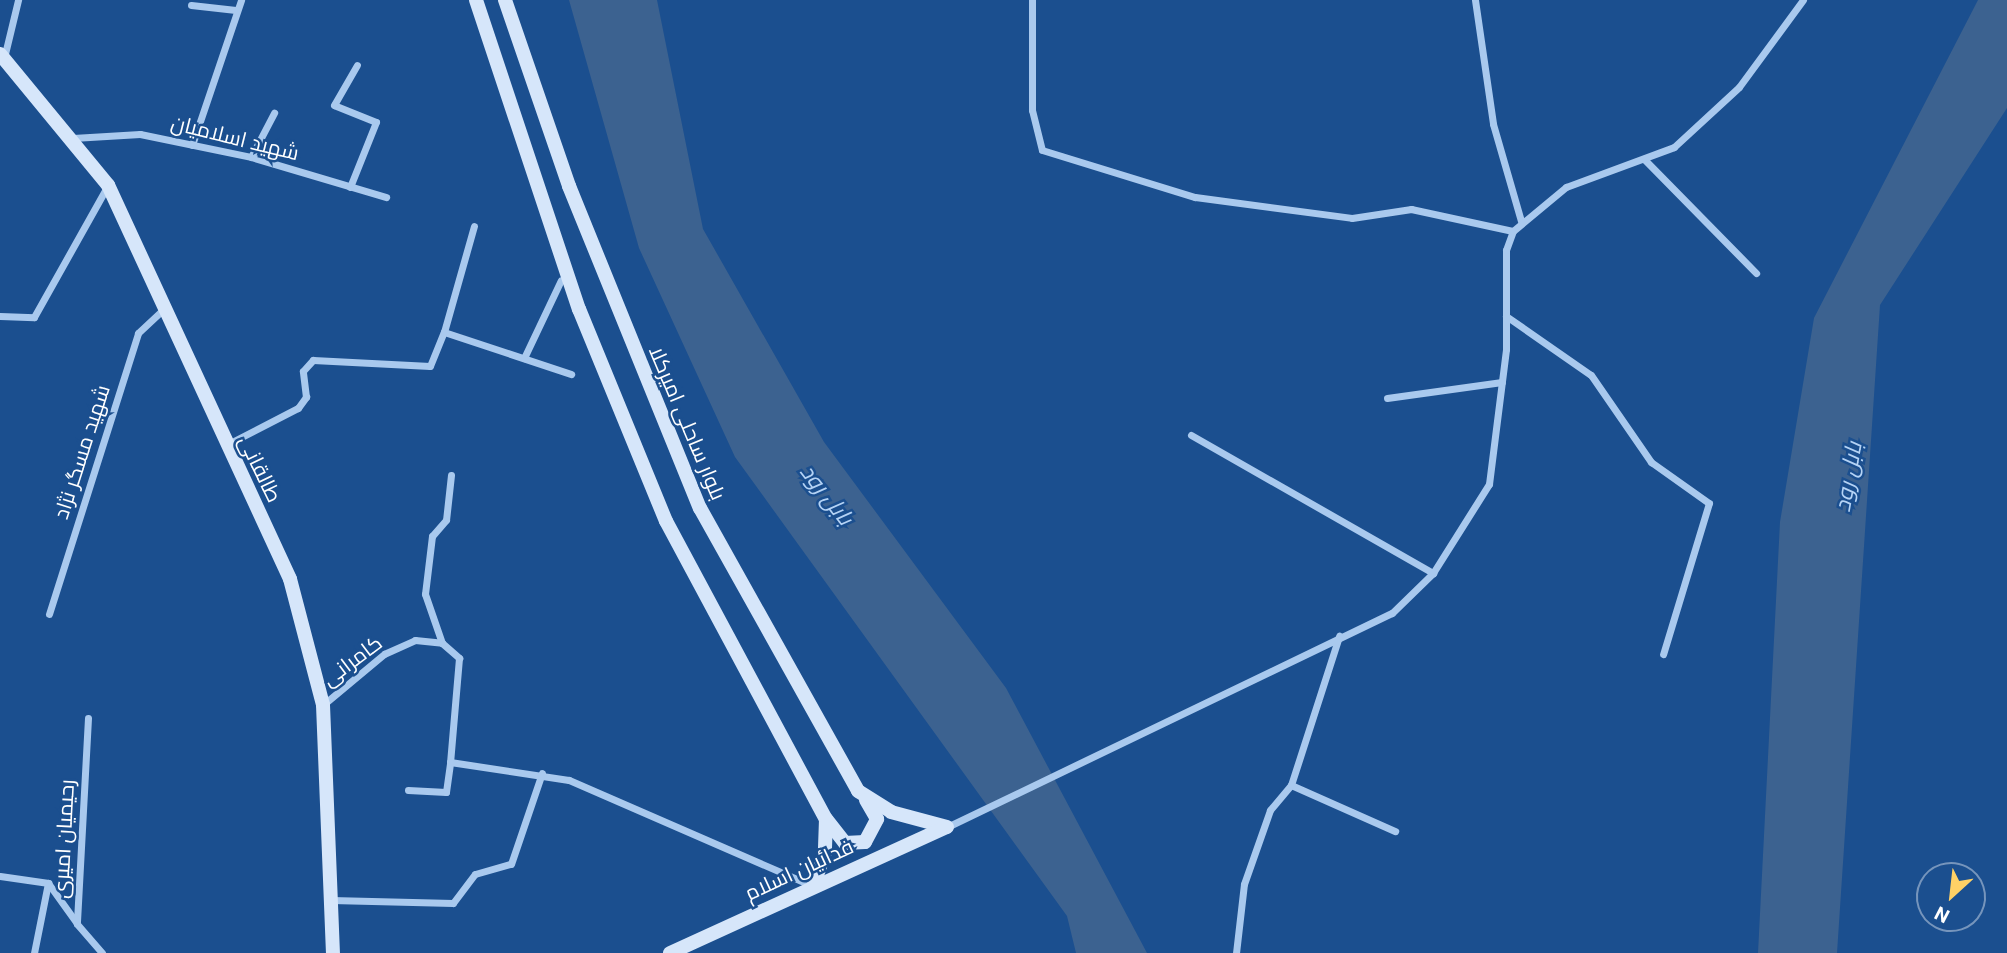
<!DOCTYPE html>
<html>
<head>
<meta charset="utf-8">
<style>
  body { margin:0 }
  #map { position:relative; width:2007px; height:953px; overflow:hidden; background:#1b4f8f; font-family:Roboto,Cairo,sans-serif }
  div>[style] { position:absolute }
  .water>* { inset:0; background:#3c6290 }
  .street>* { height:7px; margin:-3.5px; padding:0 3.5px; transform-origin:3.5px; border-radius:3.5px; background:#a9c9ee }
  .secondary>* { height:14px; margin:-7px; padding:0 7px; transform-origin:7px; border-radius:7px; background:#d6e6fa }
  span { translate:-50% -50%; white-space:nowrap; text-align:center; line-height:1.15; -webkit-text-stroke:5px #1b4f8f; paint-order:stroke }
  .street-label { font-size:21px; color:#fff }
  .water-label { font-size:23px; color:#b5d3f5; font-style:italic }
  .north { position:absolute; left:1916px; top:862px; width:70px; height:70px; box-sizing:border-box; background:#1b4f8f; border:2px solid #7695bc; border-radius:50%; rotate:207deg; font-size:19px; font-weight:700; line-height:28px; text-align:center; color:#fff }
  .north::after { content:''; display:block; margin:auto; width:24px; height:32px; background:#ffd166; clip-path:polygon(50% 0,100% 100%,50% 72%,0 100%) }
</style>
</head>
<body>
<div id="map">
  <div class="water">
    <i style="clip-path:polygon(569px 0,657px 0,703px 229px,824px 442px,1006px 688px,1147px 953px,1076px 953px,1067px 916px,735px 457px,639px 248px)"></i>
    <i style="clip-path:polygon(1978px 0,2007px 0,2007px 108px,1880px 305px,1837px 953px,1758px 953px,1780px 522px,1814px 318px)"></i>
  </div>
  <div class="street">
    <i style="left:1032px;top:0;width:110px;rotate:90deg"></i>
    <i style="left:1032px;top:110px;width:41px;rotate:76deg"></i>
    <i style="left:1042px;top:150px;width:160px;rotate:17.1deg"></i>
    <i style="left:1195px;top:197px;width:158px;rotate:7.6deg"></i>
    <i style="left:1352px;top:218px;width:60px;rotate:-8.7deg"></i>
    <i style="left:1411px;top:209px;width:104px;rotate:12.2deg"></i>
    <i style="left:1475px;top:0;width:125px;rotate:81.7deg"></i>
    <i style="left:1493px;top:124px;width:101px;rotate:73.9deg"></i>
    <i style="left:191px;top:5px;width:45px;rotate:6.3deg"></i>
    <i style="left:4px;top:58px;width:60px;rotate:-76.4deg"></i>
    <i style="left:73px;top:138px;width:67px;rotate:-3.4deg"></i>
    <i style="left:140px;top:134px;width:113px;rotate:11.7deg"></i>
    <i style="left:251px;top:157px;width:141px;rotate:16.5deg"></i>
    <i style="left:192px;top:145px;width:153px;rotate:-71.3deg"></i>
    <i style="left:251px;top:157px;width:50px;rotate:-62.4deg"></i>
    <i style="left:1644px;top:159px;width:160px;rotate:45.5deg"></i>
    <i style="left:350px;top:187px;width:70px;rotate:-68.2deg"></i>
    <i style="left:376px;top:122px;width:45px;rotate:-158deg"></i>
    <i style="left:334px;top:105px;width:46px;rotate:-60.1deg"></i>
    <i style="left:0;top:316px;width:34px;rotate:2deg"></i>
    <i style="left:34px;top:317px;width:151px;rotate:-60.7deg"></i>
    <i style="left:1506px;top:316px;width:103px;rotate:34.8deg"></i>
    <i style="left:1591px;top:375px;width:106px;rotate:55.4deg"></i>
    <i style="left:1651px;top:462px;width:71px;rotate:35.3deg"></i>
    <i style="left:1709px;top:503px;width:158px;rotate:106.9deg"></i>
    <i style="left:444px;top:332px;width:110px;rotate:-74.2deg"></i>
    <i style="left:524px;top:358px;width:86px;rotate:-64.6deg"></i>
    <i style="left:1387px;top:398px;width:116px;rotate:-7.9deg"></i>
    <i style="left:1191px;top:435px;width:279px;rotate:29.7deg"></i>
    <i style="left:226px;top:445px;width:81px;rotate:-27.2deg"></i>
    <i style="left:298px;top:408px;width:14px;rotate:-54deg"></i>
    <i style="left:306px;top:397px;width:26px;rotate:-97deg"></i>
    <i style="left:303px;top:371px;width:15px;rotate:-48deg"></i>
    <i style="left:313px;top:360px;width:117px;rotate:2.9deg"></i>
    <i style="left:430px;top:366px;width:37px;rotate:-68deg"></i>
    <i style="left:444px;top:332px;width:134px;rotate:18.3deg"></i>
    <i style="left:451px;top:475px;width:45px;rotate:96.3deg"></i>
    <i style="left:446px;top:520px;width:21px;rotate:131deg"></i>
    <i style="left:432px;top:536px;width:58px;rotate:96.9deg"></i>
    <i style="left:425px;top:594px;width:52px;rotate:70.9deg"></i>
    <i style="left:442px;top:643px;width:23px;rotate:41deg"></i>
    <i style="left:459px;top:658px;width:104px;rotate:94.9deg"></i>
    <i style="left:450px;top:762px;width:120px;rotate:8.6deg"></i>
    <i style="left:569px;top:780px;width:266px;rotate:23.5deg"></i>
    <i style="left:49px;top:614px;width:295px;rotate:-72.4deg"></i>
    <i style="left:138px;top:333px;width:34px;rotate:-43deg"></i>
    <i style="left:324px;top:704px;width:78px;rotate:-39.8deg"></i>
    <i style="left:384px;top:654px;width:34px;rotate:-24deg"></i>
    <i style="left:415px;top:640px;width:27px;rotate:6deg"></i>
    <i style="left:88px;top:718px;width:206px;rotate:93.1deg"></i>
    <i style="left:77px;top:924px;width:38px;rotate:49deg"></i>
    <i style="left:1291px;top:785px;width:114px;rotate:23.9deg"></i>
    <i style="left:408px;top:790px;width:38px;rotate:3deg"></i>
    <i style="left:446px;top:792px;width:30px;rotate:-82deg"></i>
    <i style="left:947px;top:827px;width:494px;rotate:-25.7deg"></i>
    <i style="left:1392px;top:613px;width:57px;rotate:-44.3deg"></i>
    <i style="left:1433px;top:573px;width:105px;rotate:-57.8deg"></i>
    <i style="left:1489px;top:484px;width:136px;rotate:-82.8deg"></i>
    <i style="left:1506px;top:349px;width:99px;rotate:-90deg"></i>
    <i style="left:1506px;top:250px;width:20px;rotate:-70deg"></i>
    <i style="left:1513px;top:231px;width:69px;rotate:-39.7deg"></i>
    <i style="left:1566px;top:187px;width:115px;rotate:-20.3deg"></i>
    <i style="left:1674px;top:147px;width:88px;rotate:-42.7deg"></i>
    <i style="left:1739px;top:87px;width:108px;rotate:-53.7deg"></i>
    <i style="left:0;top:876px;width:49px;rotate:8.3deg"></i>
    <i style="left:48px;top:883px;width:48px;rotate:54.3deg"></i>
    <i style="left:331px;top:900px;width:122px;rotate:1.4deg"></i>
    <i style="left:453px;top:903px;width:36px;rotate:-53deg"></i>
    <i style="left:475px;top:874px;width:37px;rotate:-16deg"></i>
    <i style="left:511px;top:864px;width:96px;rotate:-71.2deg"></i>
    <i style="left:34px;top:953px;width:71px;rotate:-78.7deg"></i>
    <i style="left:1236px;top:953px;width:69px;rotate:-83.4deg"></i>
    <i style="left:1244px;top:884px;width:78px;rotate:-70.6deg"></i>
    <i style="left:1270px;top:810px;width:33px;rotate:-50deg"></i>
    <i style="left:1291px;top:785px;width:157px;rotate:-72.1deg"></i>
  </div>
  <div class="secondary">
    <i style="left:476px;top:0;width:326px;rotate:71.6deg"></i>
    <i style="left:579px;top:309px;width:229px;rotate:67.7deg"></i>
    <i style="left:666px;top:521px;width:338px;rotate:61.8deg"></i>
    <i style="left:826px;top:819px;width:33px;rotate:92deg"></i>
    <i style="left:825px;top:852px;width:36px;rotate:109deg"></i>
    <i style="left:505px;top:0;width:197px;rotate:71deg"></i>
    <i style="left:569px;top:186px;width:348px;rotate:67.9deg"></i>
    <i style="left:700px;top:508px;width:324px;rotate:60.8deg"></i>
    <i style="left:858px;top:791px;width:39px;rotate:32deg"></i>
    <i style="left:891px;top:812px;width:58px;rotate:15deg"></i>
    <i style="left:0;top:54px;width:170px;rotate:50.5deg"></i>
    <i style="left:108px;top:185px;width:434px;rotate:65.2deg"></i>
    <i style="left:290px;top:579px;width:130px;rotate:75.3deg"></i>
    <i style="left:323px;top:705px;width:248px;rotate:87.7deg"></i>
    <i style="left:827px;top:820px;width:29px;rotate:52deg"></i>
    <i style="left:845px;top:843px;width:20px;rotate:-3deg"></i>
    <i style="left:865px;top:842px;width:26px;rotate:-62deg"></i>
    <i style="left:877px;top:819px;width:22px;rotate:-120deg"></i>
    <i style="left:670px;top:953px;width:303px;rotate:-24.5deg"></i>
  </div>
  <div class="street-label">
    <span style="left:235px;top:138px;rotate:14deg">شهید اسلامیان</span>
    <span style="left:687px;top:423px;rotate:67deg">بلوار ساحلی امیرکلا</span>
    <span style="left:82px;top:452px;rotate:-72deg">شهید مسگر نژاد</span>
    <span style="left:260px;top:469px;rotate:64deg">طالقانی</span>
    <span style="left:352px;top:661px;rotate:-37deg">کامرانی</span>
    <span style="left:64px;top:839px;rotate:-87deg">رحیمیان امیری</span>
    <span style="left:799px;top:870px;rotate:-25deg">فدائیان اسلام</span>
  </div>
  <div class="water-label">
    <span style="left:1849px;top:477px;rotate:-80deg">بابل رود</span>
    <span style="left:826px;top:495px;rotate:52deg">بابل رود</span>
  </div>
  <div class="north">N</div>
</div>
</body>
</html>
